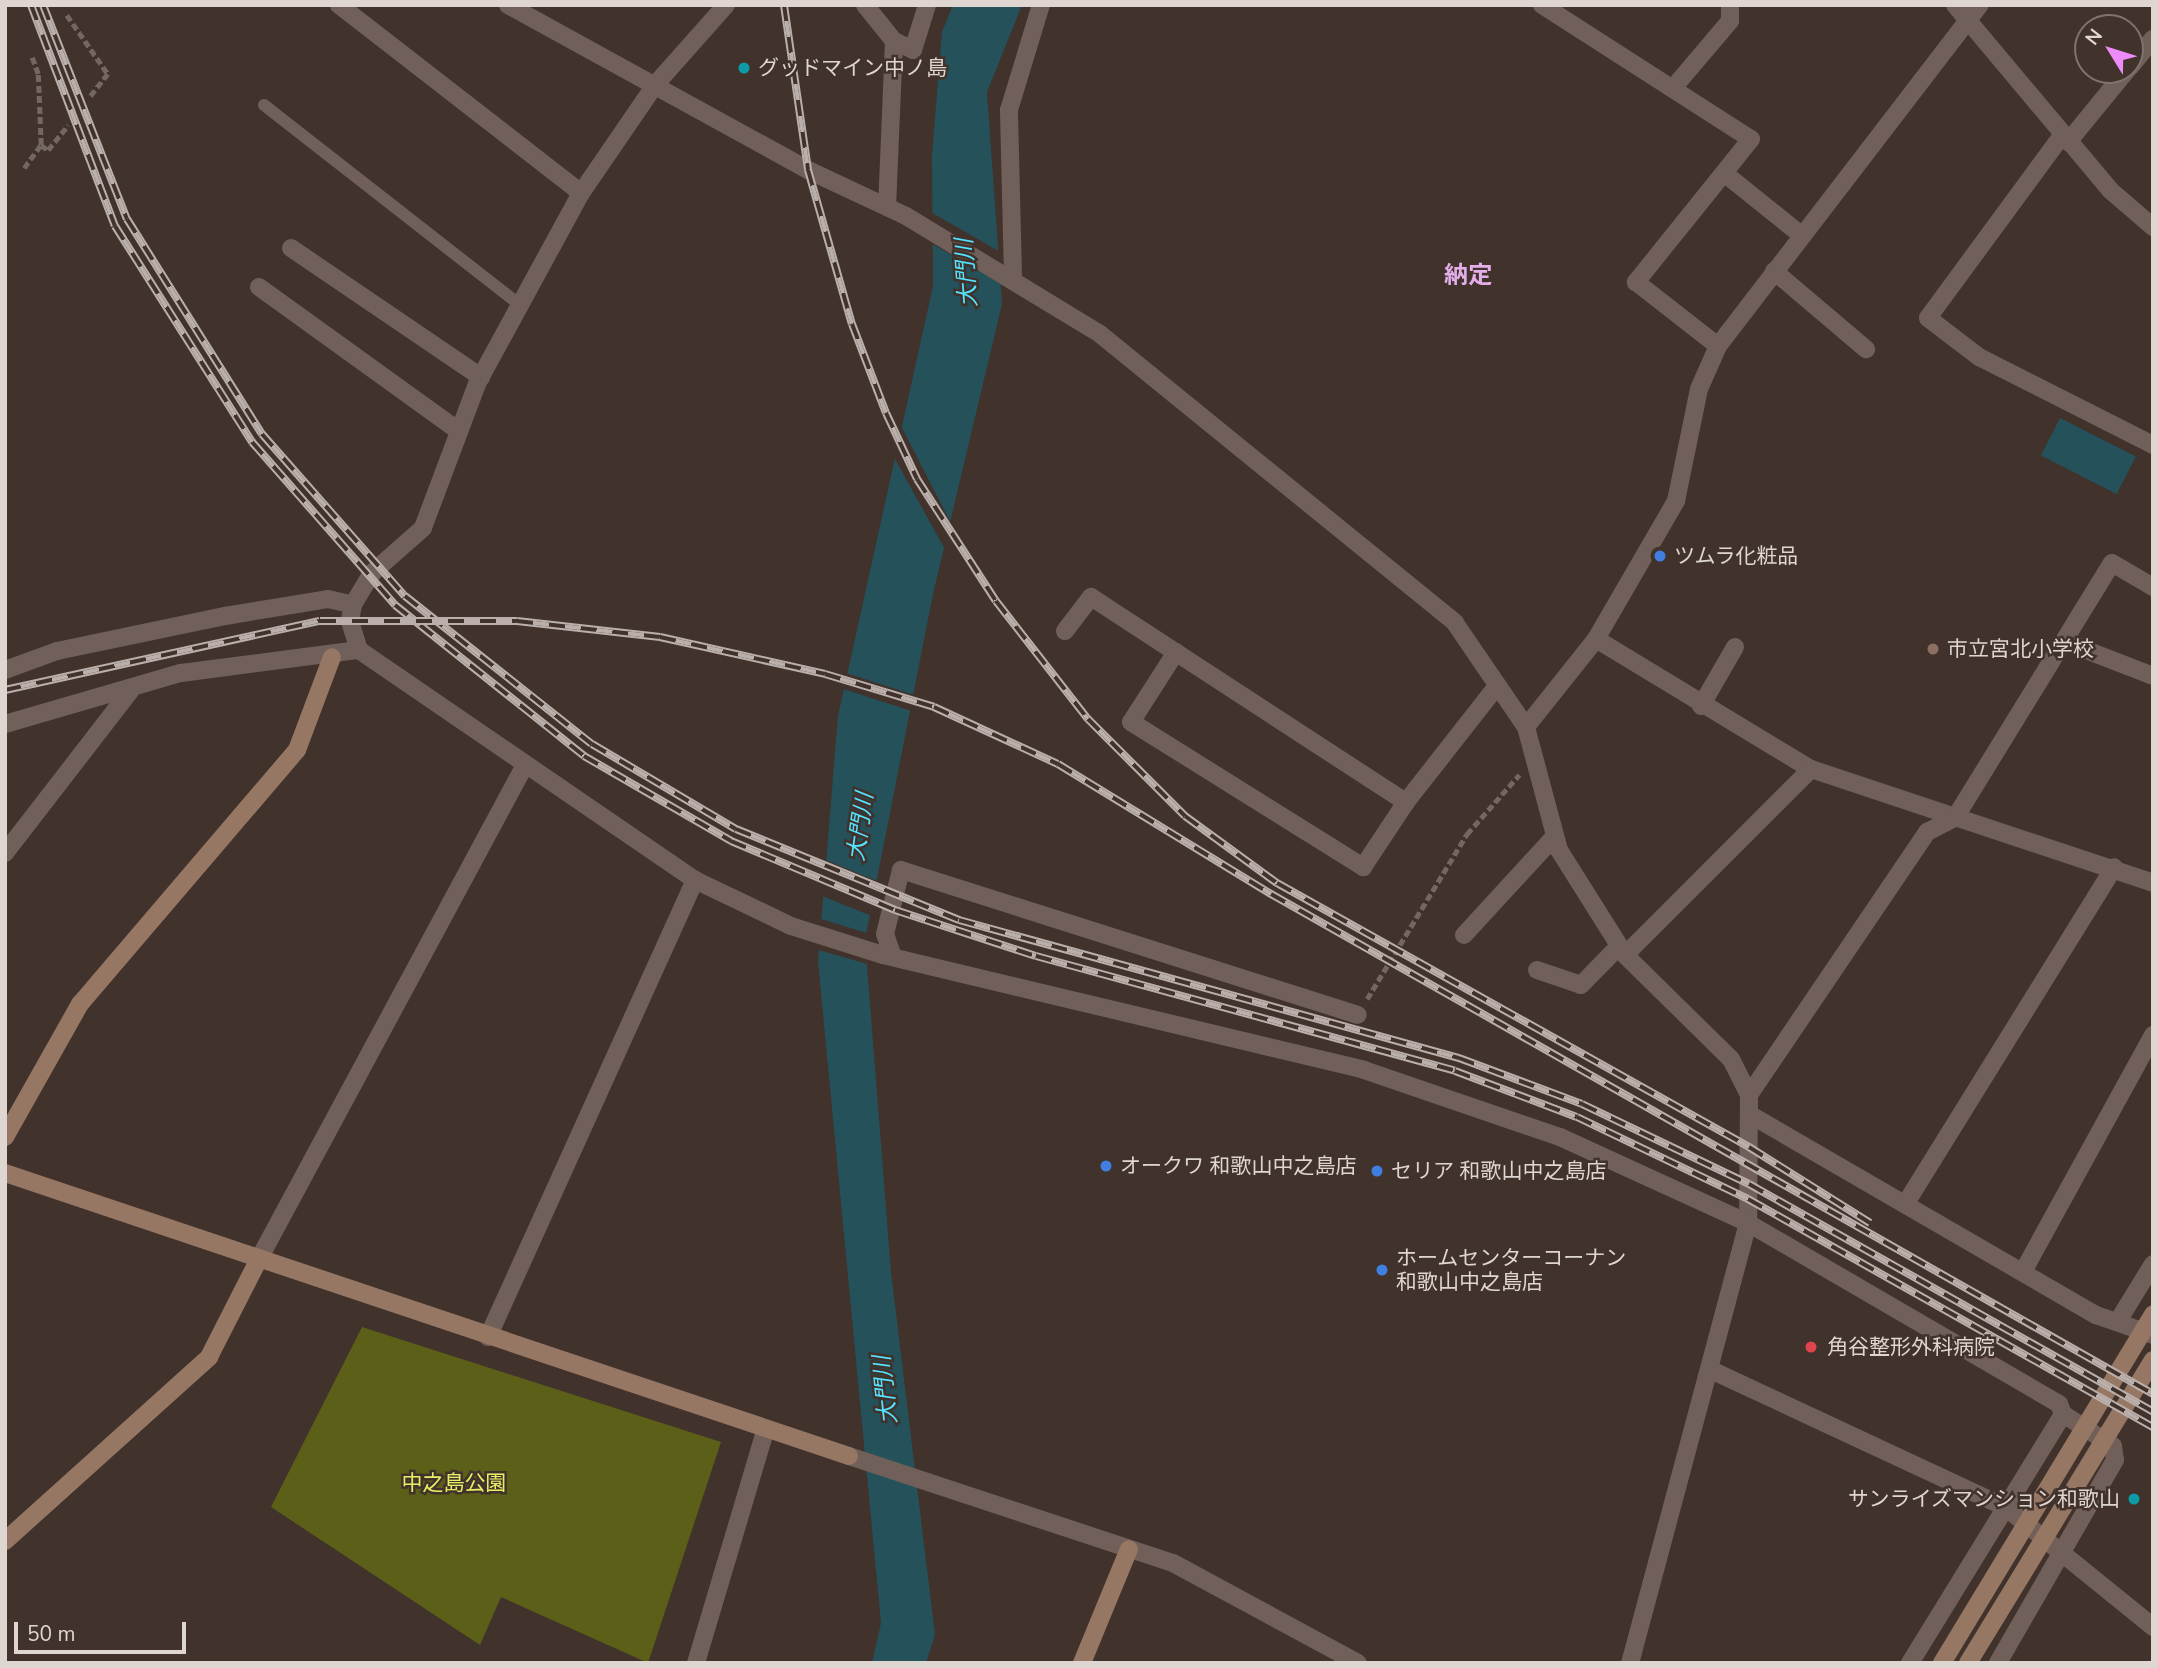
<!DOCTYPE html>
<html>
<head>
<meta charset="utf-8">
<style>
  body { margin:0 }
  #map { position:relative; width:2158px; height:1668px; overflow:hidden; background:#41322c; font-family:"Nunito Sans","Noto Sans JP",sans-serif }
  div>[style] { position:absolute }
  .green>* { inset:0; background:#5b5f18 }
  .water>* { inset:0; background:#25515b; transform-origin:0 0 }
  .pier>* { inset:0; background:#41322c; transform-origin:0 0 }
  .path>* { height:4.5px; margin-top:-2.25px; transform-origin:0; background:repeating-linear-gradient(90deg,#746762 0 7px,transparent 0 10.5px) }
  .lane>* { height:12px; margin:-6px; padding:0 6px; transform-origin:6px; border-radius:6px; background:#716059 }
  .street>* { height:18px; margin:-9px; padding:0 9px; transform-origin:9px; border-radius:9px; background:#716059 }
  .secondary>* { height:18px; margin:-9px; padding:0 9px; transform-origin:9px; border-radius:9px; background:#967764 }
  .rail>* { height:8px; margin-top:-4px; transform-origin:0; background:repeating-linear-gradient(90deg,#41322c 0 16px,#baafaa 0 32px); box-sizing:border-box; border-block:2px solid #baafaa }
  .dots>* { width:19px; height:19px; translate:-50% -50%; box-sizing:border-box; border:4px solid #41322c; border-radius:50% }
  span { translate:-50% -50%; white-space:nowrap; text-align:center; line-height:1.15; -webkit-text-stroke:5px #41322c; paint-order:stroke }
  .poi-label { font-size:21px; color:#dfd5d1 }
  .left { translate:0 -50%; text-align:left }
  .right { translate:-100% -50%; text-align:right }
  .park-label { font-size:21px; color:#e6ee66 }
  .water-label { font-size:23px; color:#52e3ff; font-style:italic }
  .quarter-label { font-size:24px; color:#e3aee9; font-weight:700 }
  .frame { position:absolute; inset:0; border:7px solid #dfd5d1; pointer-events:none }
  .north { position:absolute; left:2074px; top:14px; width:70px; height:70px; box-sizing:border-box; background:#41322c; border:2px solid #80736e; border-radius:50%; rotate:308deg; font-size:19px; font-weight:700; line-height:28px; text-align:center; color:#dfd5d1 }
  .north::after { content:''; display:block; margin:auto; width:24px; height:32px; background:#ed8cf9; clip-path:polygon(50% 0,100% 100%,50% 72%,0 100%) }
  .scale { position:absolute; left:14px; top:1622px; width:172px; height:32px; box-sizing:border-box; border:4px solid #dfd5d1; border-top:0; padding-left:9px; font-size:21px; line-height:24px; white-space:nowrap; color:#dfd5d1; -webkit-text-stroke:5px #41322c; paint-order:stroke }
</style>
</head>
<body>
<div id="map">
  <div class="green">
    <i style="clip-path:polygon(362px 1327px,721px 1442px,648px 1663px,501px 1597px,480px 1645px,271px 1507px)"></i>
  </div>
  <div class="water">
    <i style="clip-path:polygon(953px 5px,1022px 5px,987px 92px,1002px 304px,933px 594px,865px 940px,891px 1272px,935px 1635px,926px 1663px,872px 1663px,881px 1623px,818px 961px,838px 716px,933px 286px,932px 155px,942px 32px)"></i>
    <i style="left:2060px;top:418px;width:85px;height:42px;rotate:27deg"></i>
  </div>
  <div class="pier">
    <i style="clip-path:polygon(929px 211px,1002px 253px,1005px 286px,929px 242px)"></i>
    <i style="clip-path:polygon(898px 420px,953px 527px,947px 553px,890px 450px)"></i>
    <i style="left:843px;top:672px;width:78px;height:16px;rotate:18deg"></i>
    <i style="clip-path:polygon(823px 859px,880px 882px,874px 917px,820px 895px)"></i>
    <i style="clip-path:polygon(818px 918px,870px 934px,871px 965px,815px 949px)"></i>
  </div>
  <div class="path">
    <i style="left:67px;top:15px;width:72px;rotate:55.2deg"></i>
    <i style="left:108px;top:74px;width:31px;rotate:128deg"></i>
    <i style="left:41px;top:145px;width:9px;rotate:36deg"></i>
    <i style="left:48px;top:150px;width:32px;rotate:-51deg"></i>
    <i style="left:24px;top:168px;width:29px;rotate:-54deg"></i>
    <i style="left:41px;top:145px;width:71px;rotate:-92.4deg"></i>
    <i style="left:38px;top:74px;width:20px;rotate:-110deg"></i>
    <i style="left:1367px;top:999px;width:193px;rotate:-58.8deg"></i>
    <i style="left:1467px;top:834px;width:79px;rotate:-48.6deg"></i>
  </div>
  <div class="lane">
    <i style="left:264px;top:105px;width:325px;rotate:38deg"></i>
  </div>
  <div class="street">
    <i style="left:339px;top:5px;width:306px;rotate:37.8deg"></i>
    <i style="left:508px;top:5px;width:342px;rotate:28.8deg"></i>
    <i style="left:808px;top:170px;width:108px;rotate:25.1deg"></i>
    <i style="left:906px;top:216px;width:227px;rotate:31.3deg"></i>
    <i style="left:1100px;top:334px;width:458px;rotate:39.1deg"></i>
    <i style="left:1455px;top:623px;width:126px;rotate:55.7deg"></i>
    <i style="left:1526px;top:727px;width:127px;rotate:75deg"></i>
    <i style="left:1559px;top:850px;width:124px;rotate:57.8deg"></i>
    <i style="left:1625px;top:955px;width:148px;rotate:44.5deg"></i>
    <i style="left:1731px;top:1059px;width:40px;rotate:63.4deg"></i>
    <i style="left:1749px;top:1095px;width:128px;rotate:90.4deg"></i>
    <i style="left:1748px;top:1223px;width:456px;rotate:105deg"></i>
    <i style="left:726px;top:5px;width:107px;rotate:131.6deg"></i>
    <i style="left:655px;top:85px;width:131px;rotate:124.4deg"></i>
    <i style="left:581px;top:193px;width:217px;rotate:118.6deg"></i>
    <i style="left:477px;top:384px;width:154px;rotate:110.6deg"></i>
    <i style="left:423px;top:528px;width:68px;rotate:138.6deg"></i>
    <i style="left:372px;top:573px;width:37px;rotate:121deg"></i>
    <i style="left:353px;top:605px;width:16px;rotate:101deg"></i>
    <i style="left:350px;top:621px;width:30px;rotate:73deg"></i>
    <i style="left:359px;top:650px;width:407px;rotate:34.4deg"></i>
    <i style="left:695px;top:880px;width:106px;rotate:25.6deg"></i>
    <i style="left:791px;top:926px;width:96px;rotate:17.5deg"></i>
    <i style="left:883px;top:955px;width:495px;rotate:13.4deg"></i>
    <i style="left:1364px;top:1070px;width:207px;rotate:18.9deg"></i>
    <i style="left:1560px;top:1137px;width:207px;rotate:24.6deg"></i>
    <i style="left:1748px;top:1223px;width:360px;rotate:30.2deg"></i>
    <i style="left:2059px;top:1404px;width:11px;rotate:68deg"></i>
    <i style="left:2063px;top:1414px;width:59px;rotate:32.6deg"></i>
    <i style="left:2113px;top:1446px;width:14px;rotate:82deg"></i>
    <i style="left:2115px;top:1460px;width:234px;rotate:120deg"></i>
    <i style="left:865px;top:5px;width:46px;rotate:51.1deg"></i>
    <i style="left:894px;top:41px;width:166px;rotate:92.4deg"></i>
    <i style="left:1542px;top:5px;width:248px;rotate:32.7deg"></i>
    <i style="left:1751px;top:139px;width:184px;rotate:128.8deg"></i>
    <i style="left:1636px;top:282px;width:104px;rotate:38deg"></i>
    <i style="left:1955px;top:5px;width:241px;rotate:50deg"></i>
    <i style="left:2110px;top:190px;width:57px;rotate:40.7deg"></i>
    <i style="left:894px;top:41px;width:21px;rotate:25deg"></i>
    <i style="left:913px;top:50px;width:47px;rotate:-72.7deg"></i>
    <i style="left:2130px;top:67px;width:36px;rotate:-51deg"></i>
    <i style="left:1674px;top:87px;width:87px;rotate:-49.7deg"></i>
    <i style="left:1730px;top:21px;width:16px;rotate:-90deg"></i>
    <i style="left:2063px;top:134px;width:228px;rotate:126.3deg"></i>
    <i style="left:1928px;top:318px;width:64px;rotate:37.4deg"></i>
    <i style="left:1979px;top:357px;width:195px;rotate:26.8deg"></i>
    <i style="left:2068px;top:142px;width:93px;rotate:-50.7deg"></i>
    <i style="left:1724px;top:173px;width:99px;rotate:38.8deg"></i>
    <i style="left:291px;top:248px;width:230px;rotate:34.2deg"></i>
    <i style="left:1774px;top:271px;width:121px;rotate:40.3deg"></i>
    <i style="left:1013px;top:276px;width:166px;rotate:-91.4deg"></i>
    <i style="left:1009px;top:110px;width:110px;rotate:-73.1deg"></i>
    <i style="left:259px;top:287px;width:246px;rotate:35.8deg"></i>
    <i style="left:1065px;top:631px;width:43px;rotate:-52.6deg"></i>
    <i style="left:1091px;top:597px;width:376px;rotate:33.1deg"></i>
    <i style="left:1406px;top:802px;width:147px;rotate:-51.9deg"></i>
    <i style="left:1596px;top:639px;width:251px;rotate:31.2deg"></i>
    <i style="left:1811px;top:769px;width:360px;rotate:18.4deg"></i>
    <i style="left:2068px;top:643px;width:91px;rotate:21.2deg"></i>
    <i style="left:1176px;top:652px;width:83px;rotate:122.7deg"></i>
    <i style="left:1131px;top:722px;width:274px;rotate:32deg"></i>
    <i style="left:1363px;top:867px;width:78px;rotate:-56.5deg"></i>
    <i style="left:5px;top:670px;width:55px;rotate:-20.1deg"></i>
    <i style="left:57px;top:651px;width:172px;rotate:-11.8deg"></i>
    <i style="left:225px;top:616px;width:104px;rotate:-9.4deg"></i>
    <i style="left:328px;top:599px;width:26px;rotate:13deg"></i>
    <i style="left:1701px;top:706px;width:68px;rotate:-60deg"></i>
    <i style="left:5px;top:724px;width:183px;rotate:-16.2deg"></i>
    <i style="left:181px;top:673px;width:179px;rotate:-7.4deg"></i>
    <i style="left:1526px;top:727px;width:112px;rotate:-51.5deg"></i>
    <i style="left:1596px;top:639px;width:160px;rotate:-59.9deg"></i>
    <i style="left:1676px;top:501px;width:114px;rotate:-78.4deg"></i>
    <i style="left:1699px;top:389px;width:47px;rotate:-66.2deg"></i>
    <i style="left:1718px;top:346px;width:430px;rotate:-52.5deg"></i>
    <i style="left:5px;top:853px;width:205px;rotate:-52.3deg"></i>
    <i style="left:1464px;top:935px;width:134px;rotate:-47.4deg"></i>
    <i style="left:1625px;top:955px;width:263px;rotate:-45deg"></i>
    <i style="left:893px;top:957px;width:24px;rotate:-109deg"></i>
    <i style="left:885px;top:934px;width:66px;rotate:-76deg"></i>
    <i style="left:901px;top:870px;width:479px;rotate:17.6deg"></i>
    <i style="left:1537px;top:970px;width:46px;rotate:18.8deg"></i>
    <i style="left:1581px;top:985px;width:54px;rotate:-45.7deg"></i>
    <i style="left:1749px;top:1095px;width:318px;rotate:-55.9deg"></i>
    <i style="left:1927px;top:832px;width:31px;rotate:-27deg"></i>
    <i style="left:1955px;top:818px;width:299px;rotate:-58.4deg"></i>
    <i style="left:2112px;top:563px;width:48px;rotate:30.3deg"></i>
    <i style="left:1749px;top:1114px;width:401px;rotate:30.1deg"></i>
    <i style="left:2096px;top:1315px;width:60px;rotate:19.3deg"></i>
    <i style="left:1906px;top:1203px;width:395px;rotate:-58.2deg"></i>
    <i style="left:259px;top:1259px;width:561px;rotate:-61.7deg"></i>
    <i style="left:2025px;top:1268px;width:266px;rotate:-61.2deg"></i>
    <i style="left:2118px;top:1321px;width:67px;rotate:-58.4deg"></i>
    <i style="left:488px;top:1337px;width:502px;rotate:-65.63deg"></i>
    <i style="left:1711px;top:1370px;width:324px;rotate:25deg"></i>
    <i style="left:2005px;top:1507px;width:191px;rotate:39deg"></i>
    <i style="left:849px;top:1456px;width:341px;rotate:18.3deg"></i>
    <i style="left:1173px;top:1563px;width:210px;rotate:28.4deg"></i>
    <i style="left:696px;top:1663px;width:242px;rotate:-73.4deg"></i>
    <i style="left:1910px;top:1663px;width:292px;rotate:-58.4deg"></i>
  </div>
  <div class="secondary">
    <i style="left:5px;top:1137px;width:153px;rotate:-60.6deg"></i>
    <i style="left:80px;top:1004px;width:334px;rotate:-49.5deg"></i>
    <i style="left:297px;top:750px;width:99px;rotate:-69.4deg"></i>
    <i style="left:5px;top:1173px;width:890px;rotate:18.54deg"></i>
    <i style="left:5px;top:1541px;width:275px;rotate:-42deg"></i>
    <i style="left:209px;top:1357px;width:110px;rotate:-63deg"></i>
    <i style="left:1082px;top:1663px;width:123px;rotate:-67.6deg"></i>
    <i style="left:1942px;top:1663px;width:408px;rotate:-58.8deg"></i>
    <i style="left:1968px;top:1663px;width:355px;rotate:-58.6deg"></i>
  </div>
  <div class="rail">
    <i style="left:31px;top:5px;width:236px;rotate:69.2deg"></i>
    <i style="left:115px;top:226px;width:256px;rotate:57.6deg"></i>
    <i style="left:252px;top:442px;width:217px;rotate:48.7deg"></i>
    <i style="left:395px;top:605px;width:242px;rotate:38.6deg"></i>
    <i style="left:584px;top:756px;width:170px;rotate:30deg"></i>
    <i style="left:731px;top:841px;width:178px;rotate:22.8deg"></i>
    <i style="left:895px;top:910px;width:148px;rotate:18.1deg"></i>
    <i style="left:1036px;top:956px;width:434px;rotate:15.3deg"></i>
    <i style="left:1455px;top:1071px;width:130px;rotate:20.7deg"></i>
    <i style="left:1577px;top:1117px;width:190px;rotate:25.6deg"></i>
    <i style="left:1748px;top:1199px;width:465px;rotate:29.4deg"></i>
    <i style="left:43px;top:5px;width:230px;rotate:68.6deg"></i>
    <i style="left:127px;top:219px;width:254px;rotate:57.9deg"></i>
    <i style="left:262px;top:434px;width:216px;rotate:48.6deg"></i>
    <i style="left:405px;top:596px;width:238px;rotate:38.4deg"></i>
    <i style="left:592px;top:744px;width:167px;rotate:30.6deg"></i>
    <i style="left:736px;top:829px;width:241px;rotate:22.2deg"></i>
    <i style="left:959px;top:920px;width:519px;rotate:15.43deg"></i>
    <i style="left:1459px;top:1058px;width:131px;rotate:20.5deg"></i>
    <i style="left:1582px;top:1104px;width:185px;rotate:25.6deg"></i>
    <i style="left:1749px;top:1184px;width:464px;rotate:29.4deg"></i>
    <i style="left:784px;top:5px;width:167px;rotate:81.7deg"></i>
    <i style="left:808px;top:170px;width:160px;rotate:74.1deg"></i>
    <i style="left:852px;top:324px;width:95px;rotate:69.1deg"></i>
    <i style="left:886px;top:413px;width:73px;rotate:64.8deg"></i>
    <i style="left:917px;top:479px;width:145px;rotate:57.1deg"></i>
    <i style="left:996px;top:601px;width:150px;rotate:52.1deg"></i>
    <i style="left:1088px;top:719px;width:137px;rotate:45deg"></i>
    <i style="left:1185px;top:816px;width:114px;rotate:36.1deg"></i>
    <i style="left:1277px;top:883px;width:541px;rotate:29.22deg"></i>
    <i style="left:1749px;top:1147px;width:143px;rotate:32.1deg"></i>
    <i style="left:5px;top:690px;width:322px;rotate:-12.4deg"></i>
    <i style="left:320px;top:621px;width:197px"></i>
    <i style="left:517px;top:621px;width:144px;rotate:6.4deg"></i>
    <i style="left:660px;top:637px;width:169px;rotate:12.6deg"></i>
    <i style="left:825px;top:674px;width:114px;rotate:16.8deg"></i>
    <i style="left:934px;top:707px;width:136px;rotate:24.7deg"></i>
    <i style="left:1058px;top:764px;width:250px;rotate:31.4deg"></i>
    <i style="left:1271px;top:894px;width:1014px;rotate:29.55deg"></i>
  </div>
  <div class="dots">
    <i style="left:744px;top:68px;background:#0f9aa8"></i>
    <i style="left:1660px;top:556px;background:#3f7fe0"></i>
    <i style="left:1933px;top:649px;background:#8d6e63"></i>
    <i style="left:1106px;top:1166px;background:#3f7fe0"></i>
    <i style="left:1377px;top:1171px;background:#3f7fe0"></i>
    <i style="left:1382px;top:1270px;background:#3f7fe0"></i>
    <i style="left:1811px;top:1347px;background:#e0444e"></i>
    <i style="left:2134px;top:1499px;background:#0f9aa8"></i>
  </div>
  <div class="poi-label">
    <span class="left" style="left:758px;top:68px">グッドマイン中ノ島</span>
    <span class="left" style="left:1674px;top:556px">ツムラ化粧品</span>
    <span class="left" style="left:1947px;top:649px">市立宮北小学校</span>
    <span class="left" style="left:1120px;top:1166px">オークワ 和歌山中之島店</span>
    <span class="left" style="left:1391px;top:1171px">セリア 和歌山中之島店</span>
    <span class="left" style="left:1396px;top:1270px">ホームセンターコーナン<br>和歌山中之島店</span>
    <span class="left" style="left:1827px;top:1347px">角谷整形外科病院</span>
    <span class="right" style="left:2120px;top:1499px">サンライズマンション和歌山</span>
  </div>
  <div class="park-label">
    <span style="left:454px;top:1483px">中之島公園</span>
  </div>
  <div class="water-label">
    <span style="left:967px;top:273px;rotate:-94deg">大門川</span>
    <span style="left:861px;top:827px;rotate:-82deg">大門川</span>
    <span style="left:886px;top:1390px;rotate:-96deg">大門川</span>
  </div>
  <div class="quarter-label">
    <span style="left:1468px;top:276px">納定</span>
  </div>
  <div class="frame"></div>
  <div class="north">N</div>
  <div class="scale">50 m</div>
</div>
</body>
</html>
